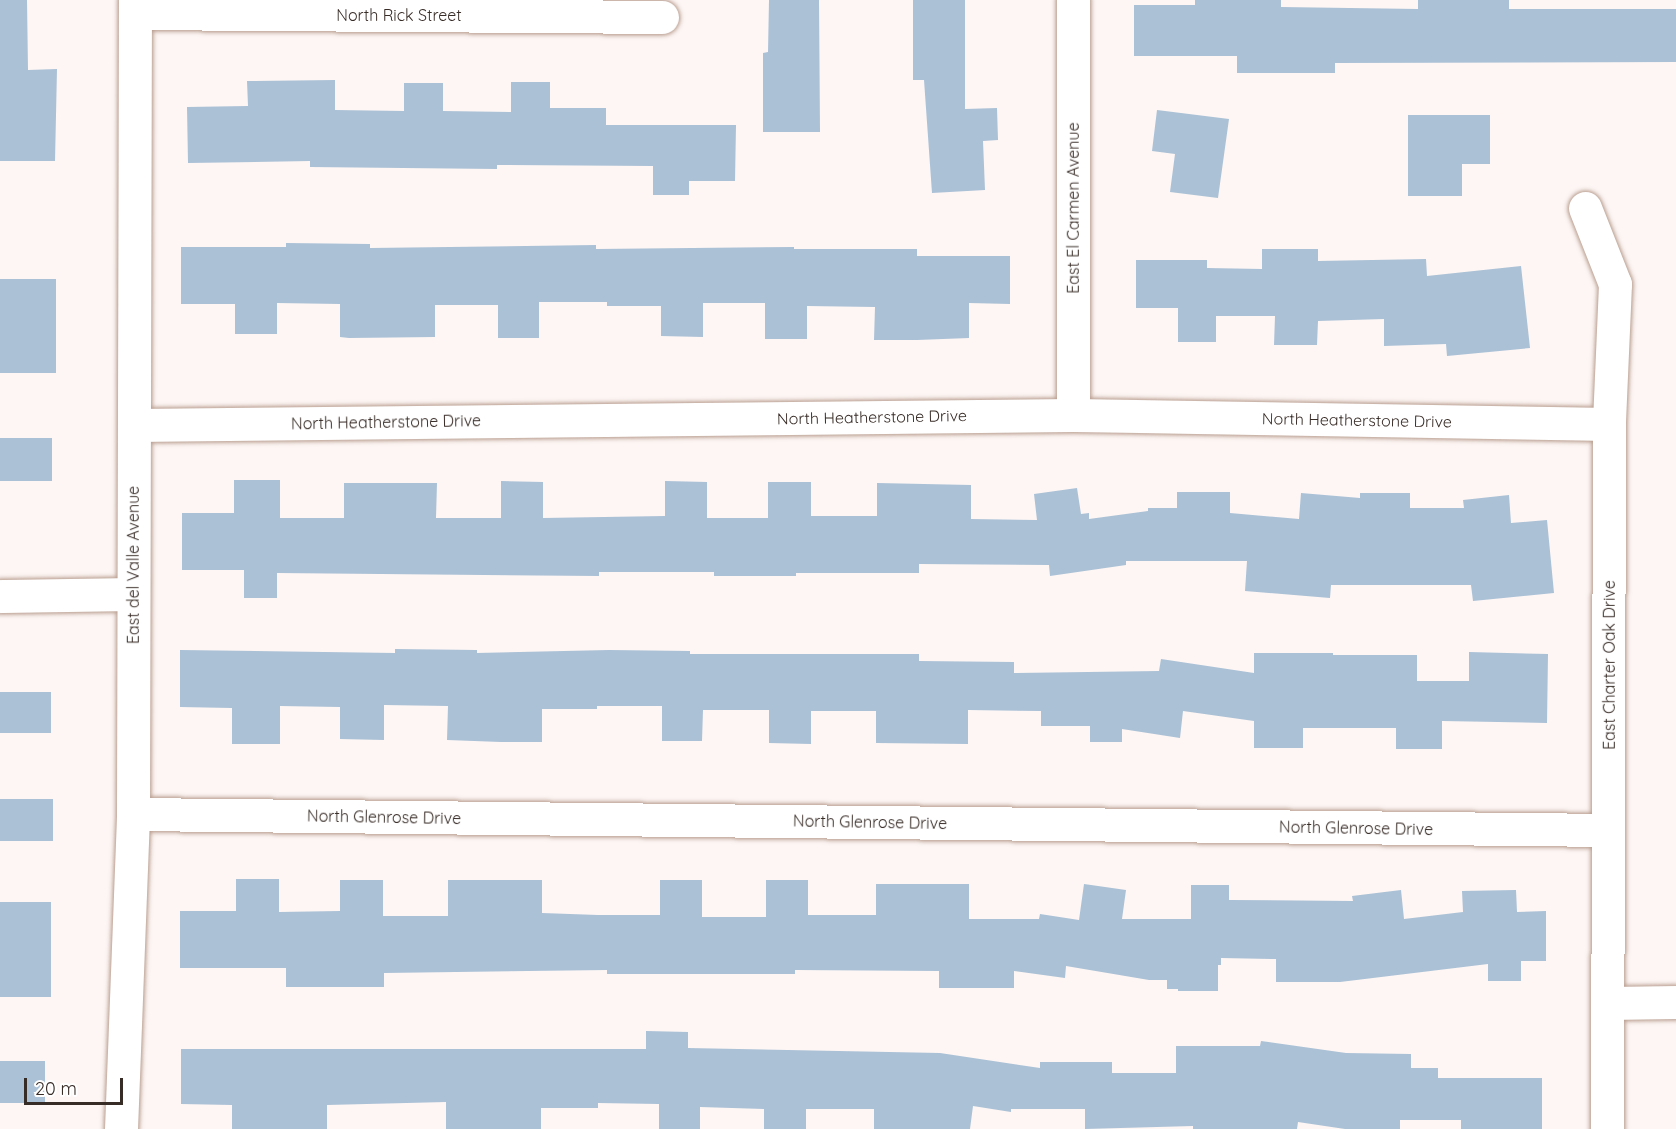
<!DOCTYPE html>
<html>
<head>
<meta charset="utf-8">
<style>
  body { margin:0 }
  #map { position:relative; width:1676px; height:1129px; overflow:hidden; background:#fdf6f4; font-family:Quicksand,sans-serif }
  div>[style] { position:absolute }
  .building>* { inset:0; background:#abc1d6; transform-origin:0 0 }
  .roads { filter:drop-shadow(0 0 2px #b99e90) drop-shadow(0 0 2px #b99e90) }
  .minor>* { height:33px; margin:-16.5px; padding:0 16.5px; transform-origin:16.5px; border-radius:16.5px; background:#fff }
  span { translate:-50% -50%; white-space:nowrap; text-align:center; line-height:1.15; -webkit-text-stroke:4.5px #fff; paint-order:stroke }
  .street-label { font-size:16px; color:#382c27 }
  .scale { position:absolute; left:24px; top:1078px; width:99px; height:27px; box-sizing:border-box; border:3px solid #382c27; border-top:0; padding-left:8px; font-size:18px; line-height:21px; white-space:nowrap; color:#382c27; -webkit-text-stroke:4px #fff; paint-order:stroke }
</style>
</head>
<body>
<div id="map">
  <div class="building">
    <i style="clip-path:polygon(0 0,27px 0,28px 70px,57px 69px,55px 161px,0 161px)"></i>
    <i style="clip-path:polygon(769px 0,819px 0,820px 132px,763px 132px,763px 53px,768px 52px)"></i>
    <i style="clip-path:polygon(913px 0,965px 0,965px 109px,997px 108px,998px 140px,983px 141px,985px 190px,932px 193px,924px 80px,913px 80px)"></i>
    <i style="clip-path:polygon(1195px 0,1281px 0,1281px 7px,1418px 9px,1418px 0,1509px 0,1509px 9px,1676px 9px,1676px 62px,1335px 63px,1335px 73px,1237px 73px,1237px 56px,1134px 56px,1134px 5px,1195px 5px)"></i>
    <i style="clip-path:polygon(335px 80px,335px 110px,404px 111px,404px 83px,443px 83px,443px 111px,511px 112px,511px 82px,550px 82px,550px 108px,606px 108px,606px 125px,736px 125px,735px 181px,689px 181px,689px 195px,653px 195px,653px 166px,497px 165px,497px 169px,310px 167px,310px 161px,188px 163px,187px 107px,248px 106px,247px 81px)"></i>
    <i style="clip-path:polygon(1157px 110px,1229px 119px,1218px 198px,1170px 192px,1175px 154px,1152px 151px)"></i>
    <i style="clip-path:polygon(1408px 115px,1490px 115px,1490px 164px,1462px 164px,1462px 196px,1408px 196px)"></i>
    <i style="clip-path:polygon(286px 243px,370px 244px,370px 248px,596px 245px,596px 249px,794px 247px,794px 249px,917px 249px,917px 256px,1010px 256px,1010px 304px,969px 303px,969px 338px,917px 340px,874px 340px,875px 307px,807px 306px,807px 339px,765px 339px,765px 303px,703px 303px,703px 337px,661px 336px,661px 306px,607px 306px,607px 302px,539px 302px,539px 338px,498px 338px,498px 305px,435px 305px,435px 337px,349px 338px,340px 337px,340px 304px,277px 303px,277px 334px,235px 334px,235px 304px,181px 304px,181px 247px,286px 247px)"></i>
    <i style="clip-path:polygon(1262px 249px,1318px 249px,1318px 261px,1426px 259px,1427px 276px,1521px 266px,1530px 348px,1447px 356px,1446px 344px,1384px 346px,1384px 319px,1318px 321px,1317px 345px,1274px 345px,1275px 316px,1216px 316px,1216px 342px,1178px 342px,1178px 308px,1136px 308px,1136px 260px,1207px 260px,1207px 268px,1262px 269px)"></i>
    <i style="left:0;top:279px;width:56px;height:94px"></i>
    <i style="left:0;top:438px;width:52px;height:43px"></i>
    <i style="clip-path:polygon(234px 480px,280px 480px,280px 518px,344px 518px,344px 483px,437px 483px,436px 518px,501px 518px,501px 481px,543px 482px,543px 518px,665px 516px,665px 481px,707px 482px,707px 518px,768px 518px,768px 482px,811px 482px,811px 516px,877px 516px,877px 483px,971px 485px,971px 519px,1037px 520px,1034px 494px,1077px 488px,1081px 514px,1089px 513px,1089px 519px,1148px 511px,1148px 508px,1177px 508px,1177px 492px,1230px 492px,1230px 513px,1299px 519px,1301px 493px,1360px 498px,1360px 493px,1410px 493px,1410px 508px,1464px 508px,1463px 500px,1509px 495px,1511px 523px,1547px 520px,1554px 593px,1473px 601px,1471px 585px,1331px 585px,1330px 598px,1245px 591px,1247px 561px,1126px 561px,1126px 565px,1050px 576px,1049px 565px,919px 564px,919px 573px,796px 573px,796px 576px,714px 576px,714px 572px,599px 572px,599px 576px,277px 573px,277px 598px,244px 598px,244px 570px,182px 570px,182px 513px,234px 513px)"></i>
    <i style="clip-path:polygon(395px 649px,477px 650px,477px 653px,609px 650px,690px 651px,690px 654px,919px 654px,919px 661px,1014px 662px,1014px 673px,1159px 671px,1161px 659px,1254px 673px,1254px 653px,1333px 653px,1333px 655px,1417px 655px,1417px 681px,1469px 681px,1469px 652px,1548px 654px,1547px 723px,1442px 721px,1442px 749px,1396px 749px,1396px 728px,1303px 728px,1303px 748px,1254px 748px,1254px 721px,1183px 711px,1180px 738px,1122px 729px,1122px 742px,1090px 742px,1090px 726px,1041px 726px,1041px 711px,968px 710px,968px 744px,876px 743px,876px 711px,811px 711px,811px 744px,769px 743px,769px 710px,703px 710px,702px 741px,662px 741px,662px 706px,597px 706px,597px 709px,542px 709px,542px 742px,501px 742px,447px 740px,448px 706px,384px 705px,384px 740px,340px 739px,340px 707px,280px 706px,280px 744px,232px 744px,232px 708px,180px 707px,180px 650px,395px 653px)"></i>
    <i style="left:0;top:692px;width:51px;height:41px"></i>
    <i style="left:0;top:799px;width:53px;height:42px"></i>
    <i style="clip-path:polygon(236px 879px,279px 879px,279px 912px,340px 911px,340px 880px,383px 880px,383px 916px,448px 916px,448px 880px,542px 880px,542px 913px,598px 915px,660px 915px,660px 880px,702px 880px,702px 917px,766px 917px,766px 880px,808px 880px,808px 915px,876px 915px,876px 884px,969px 884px,969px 919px,1039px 919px,1040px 914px,1079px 920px,1084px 884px,1126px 890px,1122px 919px,1191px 919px,1191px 885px,1229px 885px,1229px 900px,1353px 901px,1352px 896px,1401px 890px,1404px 919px,1463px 912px,1462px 891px,1516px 890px,1517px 912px,1546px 911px,1546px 961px,1521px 961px,1521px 981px,1488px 981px,1488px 964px,1340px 982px,1276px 982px,1276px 959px,1221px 958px,1221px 965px,1218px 965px,1218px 991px,1178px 991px,1178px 989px,1167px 989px,1167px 980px,1149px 980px,1066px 966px,1065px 978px,1014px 971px,1014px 988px,939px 988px,939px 971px,795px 970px,795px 974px,607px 974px,607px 970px,384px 973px,384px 987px,286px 987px,286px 968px,180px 968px,180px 911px,236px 911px)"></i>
    <i style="left:0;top:902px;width:51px;height:95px"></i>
    <i style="clip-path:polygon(646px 1031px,688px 1032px,688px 1048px,940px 1053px,1040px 1068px,1040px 1062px,1112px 1062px,1112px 1073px,1176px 1073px,1176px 1046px,1260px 1046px,1261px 1041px,1346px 1053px,1411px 1054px,1411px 1068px,1438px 1068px,1438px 1078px,1542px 1078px,1542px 1129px,1461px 1129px,1461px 1120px,1400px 1120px,1400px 1129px,1345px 1129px,1298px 1122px,1297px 1129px,1193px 1129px,1193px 1126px,1085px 1129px,1085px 1109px,1011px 1109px,1011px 1112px,973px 1106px,970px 1129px,874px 1129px,874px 1109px,806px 1109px,806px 1129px,764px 1129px,764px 1109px,700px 1107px,700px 1129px,659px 1129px,659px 1104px,598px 1103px,598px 1108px,541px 1108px,541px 1129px,446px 1129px,446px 1102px,327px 1105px,327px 1129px,232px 1129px,232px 1105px,181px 1104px,181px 1049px,646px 1049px)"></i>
    <i style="left:0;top:1061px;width:45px;height:42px"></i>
  </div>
  <div class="roads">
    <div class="minor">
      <i style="left:1073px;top:0;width:415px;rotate:90deg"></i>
      <i style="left:135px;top:13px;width:527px;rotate:0.43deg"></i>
      <i style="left:1585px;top:208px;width:82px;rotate:68.5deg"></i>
      <i style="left:1615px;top:284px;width:140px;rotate:92.5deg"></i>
      <i style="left:1609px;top:424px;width:705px;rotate:90.16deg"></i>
      <i style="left:134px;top:425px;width:939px;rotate:-0.61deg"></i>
      <i style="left:1073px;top:415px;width:536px;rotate:0.96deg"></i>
      <i style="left:0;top:596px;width:133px;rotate:-0.9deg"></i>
      <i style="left:133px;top:814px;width:1475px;rotate:0.62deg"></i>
      <i style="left:1608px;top:1003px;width:68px;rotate:-0.8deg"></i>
      <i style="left:121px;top:1129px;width:315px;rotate:-87.8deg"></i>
      <i style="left:133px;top:814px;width:814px;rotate:-89.86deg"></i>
    </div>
  </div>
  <div class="street-label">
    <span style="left:399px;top:15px">North Rick Street</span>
    <span style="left:1073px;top:208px;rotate:-90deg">East El Carmen Avenue</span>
    <span style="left:872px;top:417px;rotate:-1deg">North Heatherstone Drive</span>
    <span style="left:1357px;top:420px;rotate:1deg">North Heatherstone Drive</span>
    <span style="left:386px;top:422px;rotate:-1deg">North Heatherstone Drive</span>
    <span style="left:133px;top:565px;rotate:-90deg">East del Valle Avenue</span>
    <span style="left:1609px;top:665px;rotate:-90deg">East Charter Oak Drive</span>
    <span style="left:384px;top:817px;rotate:1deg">North Glenrose Drive</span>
    <span style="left:870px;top:822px;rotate:1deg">North Glenrose Drive</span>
    <span style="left:1356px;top:828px;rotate:1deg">North Glenrose Drive</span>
  </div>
  <div class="scale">20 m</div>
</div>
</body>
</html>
